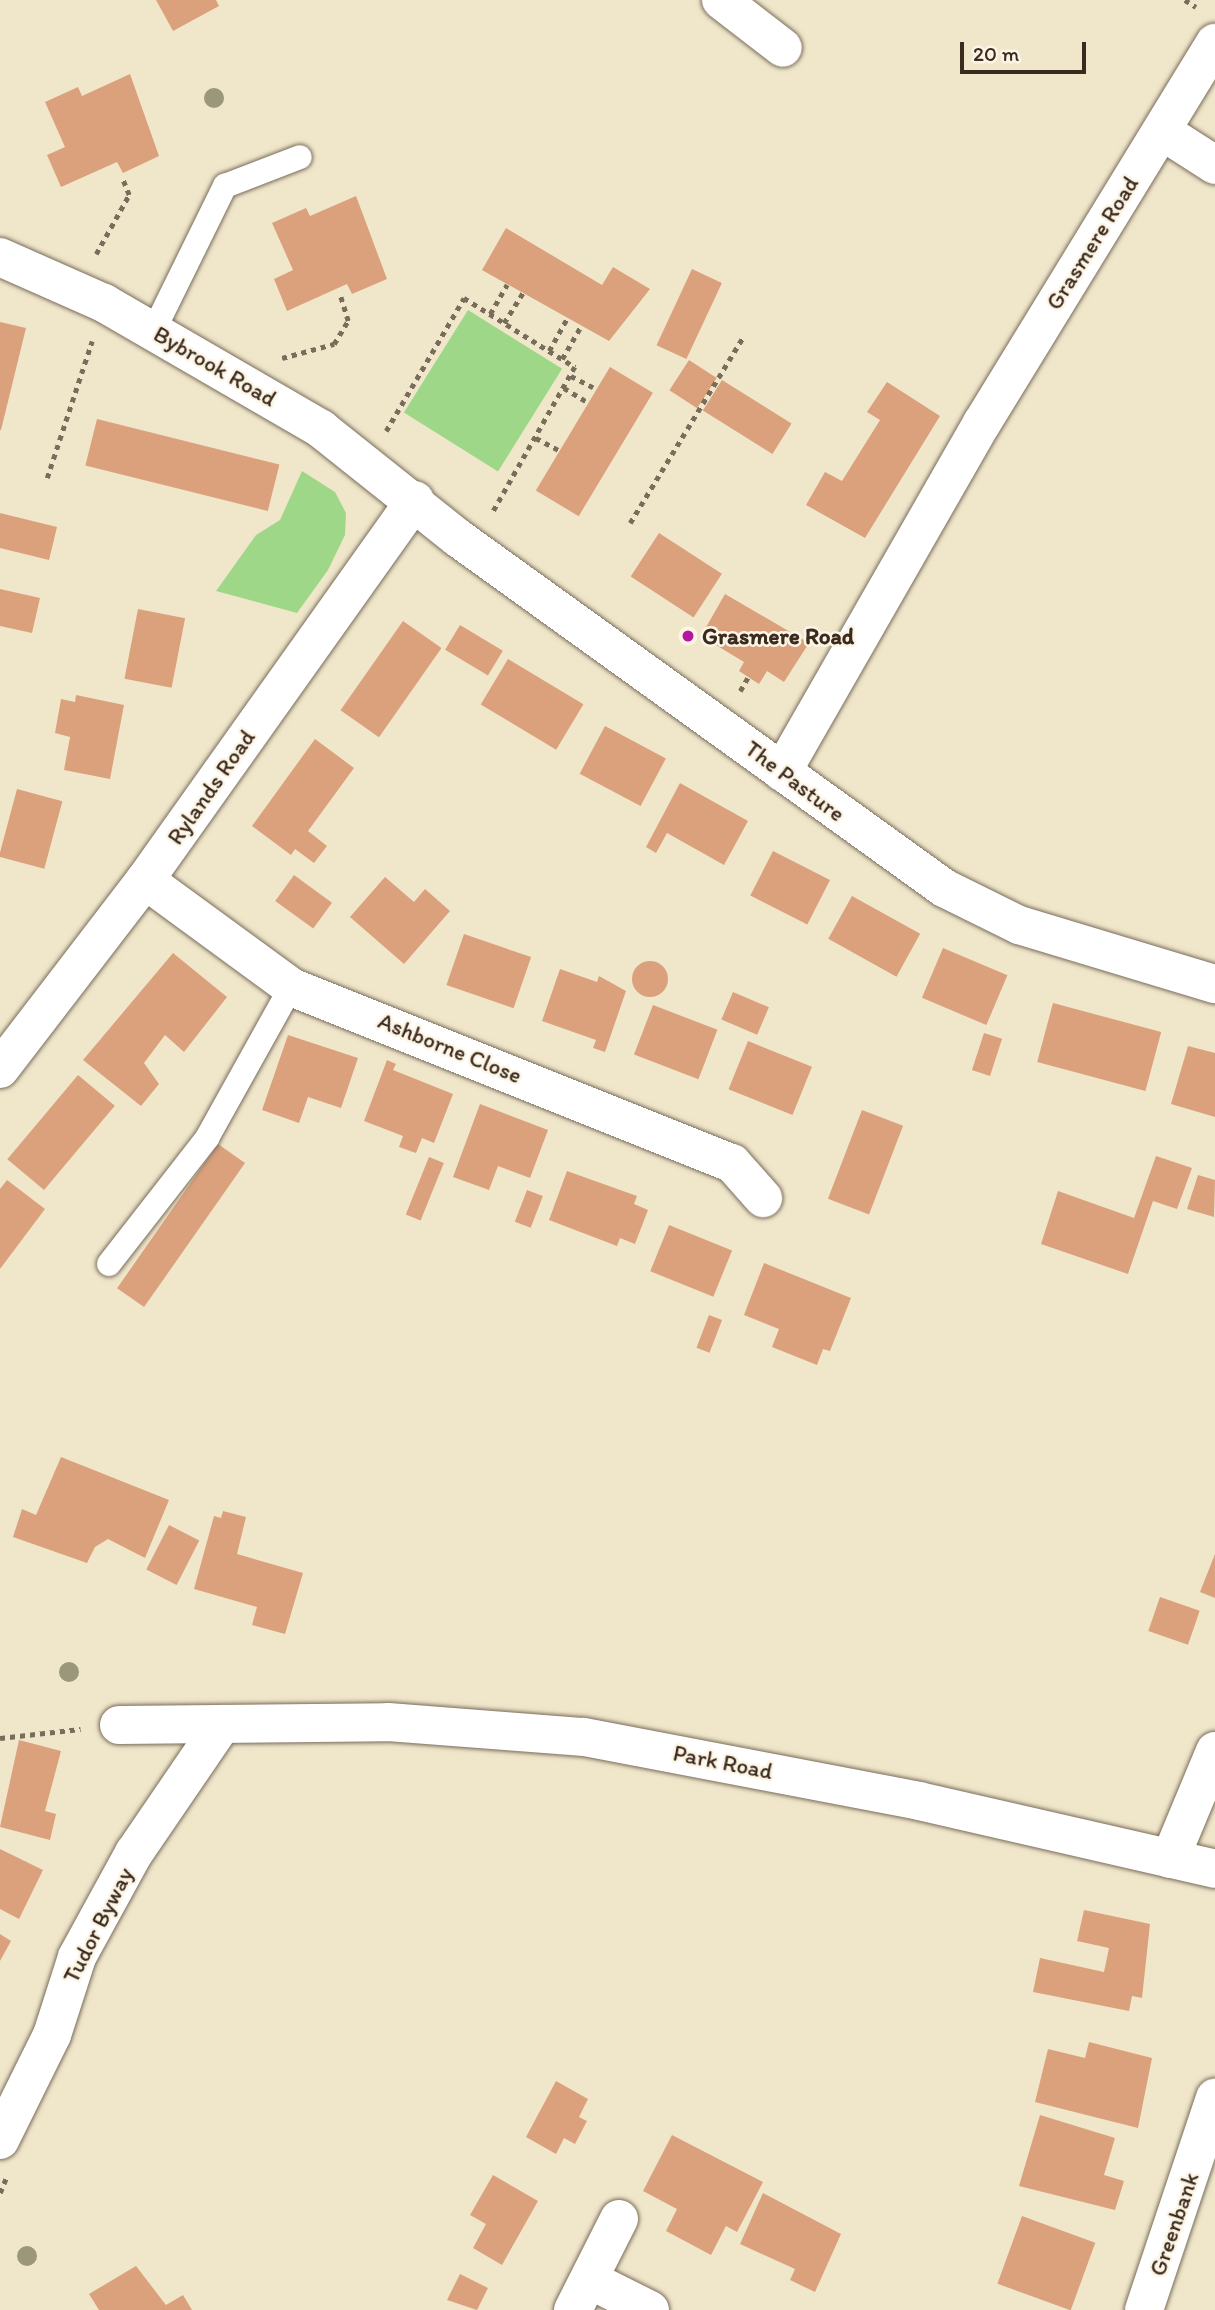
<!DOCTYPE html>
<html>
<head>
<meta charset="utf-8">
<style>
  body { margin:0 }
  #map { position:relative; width:1215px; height:2310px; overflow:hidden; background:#f0e7cb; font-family:Itim,sans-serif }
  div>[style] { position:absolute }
  .green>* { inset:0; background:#9fd789; transform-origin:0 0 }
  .building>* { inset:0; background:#dba17d; transform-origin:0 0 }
  .round { border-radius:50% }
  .path>* { height:4.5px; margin-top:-2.25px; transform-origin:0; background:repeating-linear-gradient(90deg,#7a6c5b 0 5px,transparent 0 10px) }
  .roads { filter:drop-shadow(0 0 2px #7a6c5b) drop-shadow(0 0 2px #7a6c5b) }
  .service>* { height:24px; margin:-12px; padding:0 12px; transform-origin:12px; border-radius:12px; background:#fff }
  .minor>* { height:38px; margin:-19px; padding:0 19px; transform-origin:19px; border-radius:19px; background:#fff }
  .tertiary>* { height:38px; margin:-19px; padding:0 19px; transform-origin:19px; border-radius:19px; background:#fff }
  .trees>* { width:20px; height:20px; margin:-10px; border-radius:50%; background:#9a977b }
  .dots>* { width:19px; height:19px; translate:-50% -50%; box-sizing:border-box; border:4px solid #fcf5e5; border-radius:50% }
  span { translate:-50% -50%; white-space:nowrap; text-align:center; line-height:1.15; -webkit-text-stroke:5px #fcf5e5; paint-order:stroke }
  .street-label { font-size:23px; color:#3b2a1e }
  .poi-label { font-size:23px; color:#3b2a1e; font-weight:700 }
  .left { translate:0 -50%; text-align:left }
  .scale { position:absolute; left:960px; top:42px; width:126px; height:32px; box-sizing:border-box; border:4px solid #3b2a1e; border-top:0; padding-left:9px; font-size:21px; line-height:24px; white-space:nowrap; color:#3b2a1e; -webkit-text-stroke:5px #fcf5e5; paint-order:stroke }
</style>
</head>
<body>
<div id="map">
  <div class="green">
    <i style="left:468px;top:310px;width:111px;height:121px;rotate:32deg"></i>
    <i style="clip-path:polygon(302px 471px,335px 492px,346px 513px,345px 535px,328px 570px,297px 613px,216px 591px,256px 535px,280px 520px)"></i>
  </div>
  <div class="building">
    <i style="clip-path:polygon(156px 0,216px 0,219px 6px,173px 31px)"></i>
    <i style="clip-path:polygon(130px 74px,159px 156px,123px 173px,117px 162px,61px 187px,47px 155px,65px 147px,45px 102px,78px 87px,82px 96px)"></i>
    <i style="clip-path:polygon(356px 196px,387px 279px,352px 294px,347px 284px,287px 311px,274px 279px,293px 270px,272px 223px,306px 208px,310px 216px)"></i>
    <i style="clip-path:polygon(506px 228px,602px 285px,613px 267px,650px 289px,609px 341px,482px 270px)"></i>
    <i style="left:692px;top:269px;width:33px;height:84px;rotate:25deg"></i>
    <i style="clip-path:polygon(0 322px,26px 328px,1px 430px,0 430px)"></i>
    <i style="left:689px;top:360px;width:33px;height:36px;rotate:33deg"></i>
    <i style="left:610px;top:367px;width:50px;height:144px;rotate:31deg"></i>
    <i style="left:722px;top:380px;width:82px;height:36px;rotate:32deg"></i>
    <i style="clip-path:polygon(887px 382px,940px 416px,865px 538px,806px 505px,825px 472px,842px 481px,880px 420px,867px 412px)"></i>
    <i style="left:97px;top:419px;width:188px;height:48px;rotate:14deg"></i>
    <i style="clip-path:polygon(0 513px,57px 527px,49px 560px,0 548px)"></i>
    <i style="left:659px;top:533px;width:75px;height:52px;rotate:33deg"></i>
    <i style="clip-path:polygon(0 589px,40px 598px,32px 633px,0 626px)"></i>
    <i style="clip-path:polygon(725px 594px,809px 643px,784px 682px,767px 671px,759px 684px,739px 671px,744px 662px,701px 636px)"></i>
    <i style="left:138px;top:609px;width:48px;height:71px;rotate:11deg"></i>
    <i style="left:403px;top:621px;width:47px;height:109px;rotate:35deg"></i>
    <i style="left:460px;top:625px;width:50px;height:29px;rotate:31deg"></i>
    <i style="left:508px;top:659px;width:88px;height:53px;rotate:31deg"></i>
    <i style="clip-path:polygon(76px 695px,124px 705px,110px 779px,64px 770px,70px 737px,55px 733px,61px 699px,75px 702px)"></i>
    <i style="left:605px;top:726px;width:69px;height:54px;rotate:28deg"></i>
    <i style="clip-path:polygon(315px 739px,354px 768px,308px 831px,327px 846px,314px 863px,295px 849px,291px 855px,252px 826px)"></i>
    <i style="clip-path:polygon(680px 783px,748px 821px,724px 865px,667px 833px,656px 853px,646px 847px)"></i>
    <i style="left:17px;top:789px;width:47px;height:70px;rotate:15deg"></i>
    <i style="left:773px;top:851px;width:64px;height:50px;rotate:27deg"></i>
    <i style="left:294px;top:875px;width:47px;height:32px;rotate:36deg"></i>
    <i style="clip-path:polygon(385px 877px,414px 902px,425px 889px,450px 911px,404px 964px,350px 917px)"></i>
    <i style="left:852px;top:896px;width:78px;height:49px;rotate:29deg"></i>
    <i style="left:464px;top:934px;width:71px;height:54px;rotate:19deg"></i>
    <i style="left:943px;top:948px;width:70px;height:54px;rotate:23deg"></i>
    <i style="clip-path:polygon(173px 953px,227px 997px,184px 1052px,165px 1035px,144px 1063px,159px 1084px,141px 1106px,83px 1060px)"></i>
    <i class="round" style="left:632px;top:961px;width:36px;height:36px"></i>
    <i style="clip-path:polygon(560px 969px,597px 982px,599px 976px,626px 991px,605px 1052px,593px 1048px,596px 1040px,542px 1021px)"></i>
    <i style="left:733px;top:992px;width:39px;height:30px;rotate:23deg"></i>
    <i style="left:1053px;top:1003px;width:112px;height:61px;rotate:15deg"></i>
    <i style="left:653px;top:1005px;width:69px;height:53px;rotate:21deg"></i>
    <i style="left:984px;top:1033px;width:19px;height:39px;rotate:18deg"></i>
    <i style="clip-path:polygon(288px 1035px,358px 1058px,341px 1108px,308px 1097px,299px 1123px,262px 1110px)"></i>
    <i style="left:748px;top:1041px;width:69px;height:52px;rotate:22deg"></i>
    <i style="clip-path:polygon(1188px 1046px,1215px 1053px,1215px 1117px,1171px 1104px)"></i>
    <i style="clip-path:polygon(387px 1060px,396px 1064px,393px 1070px,453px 1094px,434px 1143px,422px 1138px,416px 1153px,399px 1147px,403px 1136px,364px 1121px)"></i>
    <i style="left:78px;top:1075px;width:48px;height:110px;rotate:40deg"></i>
    <i style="clip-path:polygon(480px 1104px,548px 1130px,530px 1178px,498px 1166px,489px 1190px,453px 1177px)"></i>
    <i style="left:862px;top:1110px;width:44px;height:95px;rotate:21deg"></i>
    <i style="left:218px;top:1144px;width:33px;height:176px;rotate:35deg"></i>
    <i style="clip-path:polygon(1156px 1156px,1192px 1168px,1177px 1209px,1153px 1201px,1128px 1274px,1041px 1244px,1058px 1191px,1134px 1218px)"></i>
    <i style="left:429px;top:1157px;width:16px;height:62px;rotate:22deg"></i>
    <i style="clip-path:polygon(567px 1171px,637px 1196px,634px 1204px,648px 1210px,635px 1244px,620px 1238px,617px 1246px,549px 1220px)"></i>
    <i style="clip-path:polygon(1198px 1175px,1215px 1180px,1214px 1217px,1187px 1209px)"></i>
    <i style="clip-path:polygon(7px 1180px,45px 1209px,0 1269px,0 1189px)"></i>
    <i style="left:527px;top:1190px;width:17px;height:34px;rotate:21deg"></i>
    <i style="left:669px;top:1225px;width:68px;height:50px;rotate:22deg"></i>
    <i style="clip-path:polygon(764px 1263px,851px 1298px,830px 1351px,823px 1349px,817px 1365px,772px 1347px,779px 1329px,744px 1315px)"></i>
    <i style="left:709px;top:1315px;width:14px;height:35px;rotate:21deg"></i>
    <i style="clip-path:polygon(61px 1457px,169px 1500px,145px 1558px,108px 1539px,95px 1547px,87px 1563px,13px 1537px,22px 1509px,36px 1515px)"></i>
    <i style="clip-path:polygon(223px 1511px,246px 1517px,237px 1554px,303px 1573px,285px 1634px,252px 1625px,257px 1607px,194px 1589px,214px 1516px,221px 1518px)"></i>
    <i style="left:169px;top:1525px;width:34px;height:50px;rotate:27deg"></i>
    <i style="clip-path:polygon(1215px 1554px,1215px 1598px,1200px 1592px)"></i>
    <i style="left:1160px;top:1597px;width:42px;height:36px;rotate:19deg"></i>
    <i style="clip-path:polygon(19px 1740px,61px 1751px,45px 1811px,56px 1814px,50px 1840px,0 1827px)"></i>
    <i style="clip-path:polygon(0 1849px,43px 1870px,19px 1919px,0 1909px)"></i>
    <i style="clip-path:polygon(1084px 1910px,1150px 1924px,1142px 1998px,1132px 1996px,1129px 2011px,1033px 1992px,1040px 1958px,1104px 1972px,1109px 1948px,1077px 1941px)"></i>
    <i style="clip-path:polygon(0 1934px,11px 1941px,0 1961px)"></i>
    <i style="clip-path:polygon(1089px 2042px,1152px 2058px,1138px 2128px,1035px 2102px,1048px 2049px,1085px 2058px)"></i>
    <i style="clip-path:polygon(556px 2081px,588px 2099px,579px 2117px,587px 2121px,575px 2144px,564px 2138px,556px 2154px,526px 2137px)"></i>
    <i style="clip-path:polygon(1040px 2115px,1115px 2138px,1104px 2175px,1124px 2181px,1115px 2210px,1019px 2186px)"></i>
    <i style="clip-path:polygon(672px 2135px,763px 2182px,737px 2232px,726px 2226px,711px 2255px,666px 2231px,677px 2209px,643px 2191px)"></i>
    <i style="clip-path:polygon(493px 2175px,538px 2201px,502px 2265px,473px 2248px,486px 2224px,470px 2215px)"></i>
    <i style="clip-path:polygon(763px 2193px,841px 2234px,815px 2292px,790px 2280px,795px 2269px,740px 2244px)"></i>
    <i style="left:1022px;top:2216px;width:78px;height:72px;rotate:20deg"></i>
    <i style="clip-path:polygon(136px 2266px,166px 2305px,183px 2295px,192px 2310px,99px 2310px,89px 2294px)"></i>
    <i style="clip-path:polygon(460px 2274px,488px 2288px,477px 2310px,447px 2300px)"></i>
  </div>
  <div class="path">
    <i style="left:1185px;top:0;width:13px;rotate:32deg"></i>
    <i style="left:96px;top:254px;width:68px;rotate:-60.8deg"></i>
    <i style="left:129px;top:195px;width:18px;rotate:-112deg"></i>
    <i style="left:490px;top:314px;width:34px;rotate:-60deg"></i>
    <i style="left:504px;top:323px;width:36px;rotate:-58deg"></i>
    <i style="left:549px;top:351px;width:38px;rotate:-61deg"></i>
    <i style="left:282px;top:358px;width:54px;rotate:-15.1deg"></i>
    <i style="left:334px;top:344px;width:27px;rotate:-59deg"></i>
    <i style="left:348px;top:321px;width:28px;rotate:-107deg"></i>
    <i style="left:562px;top:359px;width:38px;rotate:-60deg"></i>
    <i style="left:571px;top:376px;width:29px;rotate:27deg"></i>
    <i style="left:564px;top:388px;width:29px;rotate:31deg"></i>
    <i style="left:386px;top:431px;width:154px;rotate:-59.6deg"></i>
    <i style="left:464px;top:298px;width:131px;rotate:31.9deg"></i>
    <i style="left:575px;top:367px;width:169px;rotate:119.5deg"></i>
    <i style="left:536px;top:438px;width:27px;rotate:28deg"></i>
    <i style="left:47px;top:478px;width:144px;rotate:-71.8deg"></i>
    <i style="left:630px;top:523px;width:218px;rotate:-58.7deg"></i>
    <i style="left:740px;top:691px;width:16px;rotate:-60deg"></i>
    <i style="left:0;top:1738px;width:81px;rotate:-6.4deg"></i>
    <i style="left:0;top:2193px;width:16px;rotate:-68deg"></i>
  </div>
  <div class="roads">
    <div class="service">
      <i style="left:154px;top:330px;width:161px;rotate:-63.8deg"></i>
      <i style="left:225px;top:186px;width:80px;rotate:-21.1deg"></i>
      <i style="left:109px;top:1264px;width:160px;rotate:-52.1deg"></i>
      <i style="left:207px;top:1138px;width:173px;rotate:-60.9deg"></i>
    </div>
    <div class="minor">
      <i style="left:721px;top:0;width:78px;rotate:37.7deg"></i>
      <i style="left:1162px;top:131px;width:63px;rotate:32.7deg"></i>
      <i style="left:782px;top:772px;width:402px;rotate:-60.2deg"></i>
      <i style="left:982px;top:423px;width:446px;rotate:-58.5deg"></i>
      <i style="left:145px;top:880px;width:181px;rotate:36.2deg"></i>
      <i style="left:291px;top:987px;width:475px;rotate:21.8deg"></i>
      <i style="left:732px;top:1163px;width:47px;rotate:48.5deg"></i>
      <i style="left:0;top:1069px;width:238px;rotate:-52.5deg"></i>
      <i style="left:145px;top:880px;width:466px;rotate:-54.6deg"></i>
      <i style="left:119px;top:1725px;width:269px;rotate:-0.6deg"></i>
      <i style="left:388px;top:1722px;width:197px;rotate:4.4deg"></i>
      <i style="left:584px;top:1737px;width:341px;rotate:10.8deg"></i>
      <i style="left:919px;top:1801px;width:304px;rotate:12.9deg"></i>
      <i style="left:1170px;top:1859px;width:117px;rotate:-67.4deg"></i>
      <i style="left:0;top:2140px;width:117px;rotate:-63.7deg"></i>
      <i style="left:52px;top:2035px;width:82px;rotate:-72.2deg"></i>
      <i style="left:77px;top:1957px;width:119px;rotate:-61.3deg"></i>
      <i style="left:134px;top:1853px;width:156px;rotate:-55.7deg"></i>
      <i style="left:590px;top:2280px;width:67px;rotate:26.6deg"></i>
      <i style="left:573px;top:2310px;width:102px;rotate:-63.2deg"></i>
      <i style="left:1144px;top:2310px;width:224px;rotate:-71.5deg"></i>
    </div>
    <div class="tertiary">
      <i style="left:0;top:257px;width:114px;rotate:23.9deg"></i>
      <i style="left:104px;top:303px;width:251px;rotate:30.1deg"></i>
      <i style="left:321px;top:429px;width:175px;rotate:38.5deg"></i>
      <i style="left:458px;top:538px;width:599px;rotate:35.76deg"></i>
      <i style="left:944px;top:888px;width:84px;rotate:26.3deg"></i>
      <i style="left:1019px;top:925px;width:205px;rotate:16.8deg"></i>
    </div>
  </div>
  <div class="trees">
    <i style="left:214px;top:98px"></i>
    <i style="left:69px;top:1672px"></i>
    <i style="left:27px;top:2256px"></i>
  </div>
  <div class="dots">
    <i style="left:688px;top:636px;background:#b5179e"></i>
  </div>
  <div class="street-label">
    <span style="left:1092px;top:243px;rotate:-58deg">Grasmere Road</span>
    <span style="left:215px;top:366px;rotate:30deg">Bybrook Road</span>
    <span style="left:795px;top:781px;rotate:37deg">The Pasture</span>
    <span style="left:211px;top:787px;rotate:-55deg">Rylands Road</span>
    <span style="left:450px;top:1048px;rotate:22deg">Ashborne Close</span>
    <span style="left:723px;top:1762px;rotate:11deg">Park Road</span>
    <span style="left:98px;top:1925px;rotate:-63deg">Tudor Byway</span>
    <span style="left:1174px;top:2224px;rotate:-71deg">Greenbank</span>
  </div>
  <div class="poi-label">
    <span class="left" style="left:702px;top:636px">Grasmere Road</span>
  </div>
  <div class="scale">20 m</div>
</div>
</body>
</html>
